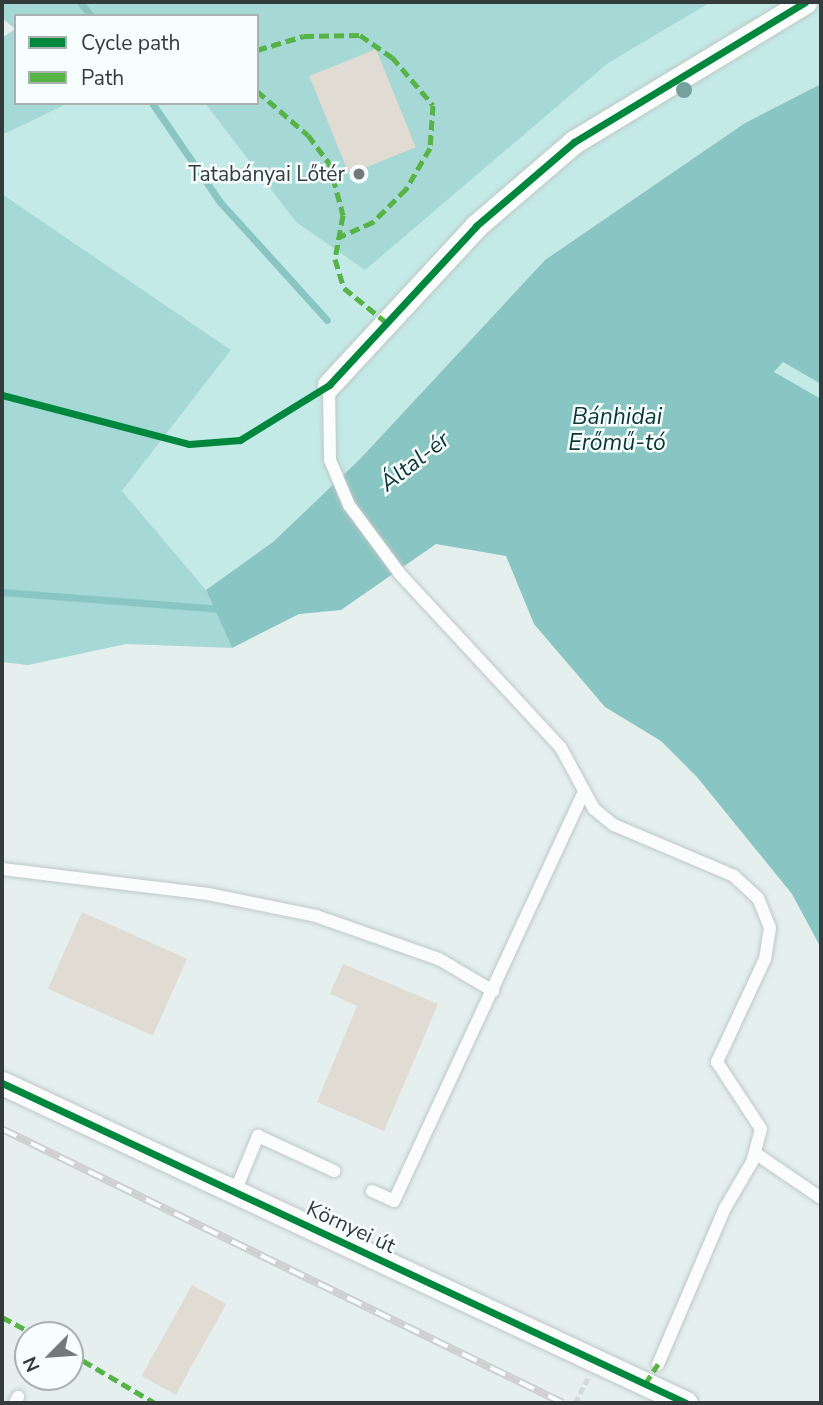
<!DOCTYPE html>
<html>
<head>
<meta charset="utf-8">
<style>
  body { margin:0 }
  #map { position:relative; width:823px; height:1405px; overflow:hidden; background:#e4efee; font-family:"Nunito Sans",sans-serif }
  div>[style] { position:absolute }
  .green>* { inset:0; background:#c4eae7 }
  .forest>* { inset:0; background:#a6d8d5 }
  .water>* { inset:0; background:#89c5c2 }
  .stream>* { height:7px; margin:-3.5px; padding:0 3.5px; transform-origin:3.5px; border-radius:3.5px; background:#89c5c2 }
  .building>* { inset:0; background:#e0dbd3; transform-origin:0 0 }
  .path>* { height:4.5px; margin-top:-2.25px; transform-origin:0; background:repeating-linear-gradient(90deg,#d6d9d9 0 7px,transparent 0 10.5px) }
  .roads { filter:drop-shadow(0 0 2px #bfc8c7) drop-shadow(0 0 2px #bfc8c7) }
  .service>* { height:12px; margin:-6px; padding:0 6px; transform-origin:6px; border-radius:6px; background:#fbfdfc }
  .minor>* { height:23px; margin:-11.5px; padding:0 11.5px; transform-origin:11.5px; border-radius:11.5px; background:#fbfdfc }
  .rail>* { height:8px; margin-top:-4px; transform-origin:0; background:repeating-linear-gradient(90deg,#f6fefe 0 16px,#cdd0cf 0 32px); box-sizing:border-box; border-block:2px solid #cdd0cf }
  .quiet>* { height:5px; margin-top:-2.5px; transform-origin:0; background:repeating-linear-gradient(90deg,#56b346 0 10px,transparent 0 15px) }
  .cycleway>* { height:7px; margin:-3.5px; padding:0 3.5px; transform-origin:3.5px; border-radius:3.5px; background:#00873e }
  .trees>* { width:16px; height:16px; margin:-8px; border-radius:50%; background:#75a09e }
  .dots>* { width:19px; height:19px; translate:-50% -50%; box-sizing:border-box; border:4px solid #f6fefe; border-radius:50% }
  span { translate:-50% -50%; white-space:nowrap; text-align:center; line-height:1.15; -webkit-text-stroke:5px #f6fefe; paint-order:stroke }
  .poi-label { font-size:21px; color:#343c3b }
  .right { translate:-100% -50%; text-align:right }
  .street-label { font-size:21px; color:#343c3b }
  .water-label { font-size:23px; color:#0d3634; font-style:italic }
  .frame { position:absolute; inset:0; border:4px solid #343c3b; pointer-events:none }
  .legend { position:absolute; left:14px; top:14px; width:245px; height:91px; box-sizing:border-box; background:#f6fefe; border:2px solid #a8b0b0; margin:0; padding:9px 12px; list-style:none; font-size:21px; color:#343c3b }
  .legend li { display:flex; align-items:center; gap:14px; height:35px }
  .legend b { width:35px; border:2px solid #a8b0b0 }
  .north { position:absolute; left:14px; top:1321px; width:70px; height:70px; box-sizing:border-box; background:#f6fefe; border:2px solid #a8b0b0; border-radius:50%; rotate:245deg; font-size:19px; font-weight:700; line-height:28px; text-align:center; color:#343c3b }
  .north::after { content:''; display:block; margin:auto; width:24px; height:32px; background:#727b7a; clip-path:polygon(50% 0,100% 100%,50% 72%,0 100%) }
</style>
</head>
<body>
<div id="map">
  <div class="green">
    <i style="clip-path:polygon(2px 2px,821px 2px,821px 84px,745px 123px,545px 260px,360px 459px,273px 542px,206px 590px,122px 491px,231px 350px,2px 194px,2px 135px,69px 103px,257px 103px,257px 16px,16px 16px)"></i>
    <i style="clip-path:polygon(783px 362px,821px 384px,821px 399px,774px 373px)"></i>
  </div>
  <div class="forest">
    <i style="clip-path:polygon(2px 2px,711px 2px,608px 63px,365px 270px,296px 222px,205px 103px,257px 103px,257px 16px,16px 16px,16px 103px,69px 103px,2px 135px,2px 38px,15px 29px,2px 18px)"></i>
    <i style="clip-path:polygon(2px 194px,231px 350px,122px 491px,206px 590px,232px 648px,126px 644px,28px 665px,2px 662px)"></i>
  </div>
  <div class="water">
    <i style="clip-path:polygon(821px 84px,821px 384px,783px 362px,774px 372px,821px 399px,821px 948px,792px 894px,697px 777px,661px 741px,605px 707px,534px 624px,506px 556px,436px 544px,341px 610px,299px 614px,232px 648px,206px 590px,273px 542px,360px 459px,545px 260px,745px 123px)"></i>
  </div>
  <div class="stream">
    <i style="left:80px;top:2px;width:18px;rotate:52deg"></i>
    <i style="left:152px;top:103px;width:120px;rotate:55.5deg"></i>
    <i style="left:220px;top:202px;width:159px;rotate:47.8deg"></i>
    <i style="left:2px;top:592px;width:224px;rotate:4.4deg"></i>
  </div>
  <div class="building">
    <i style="left:376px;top:49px;width:106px;height:72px;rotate:68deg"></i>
    <i style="left:82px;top:912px;width:115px;height:84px;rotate:24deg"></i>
    <i style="clip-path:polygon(343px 964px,438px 1004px,384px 1131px,317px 1102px,357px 1006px,330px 994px)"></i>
    <i style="left:192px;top:1285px;width:39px;height:104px;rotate:29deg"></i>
  </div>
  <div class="path">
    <i style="left:575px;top:1403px;width:28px;rotate:-63deg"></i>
  </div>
  <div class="roads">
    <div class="service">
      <i style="left:329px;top:385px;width:75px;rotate:89.2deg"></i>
      <i style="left:330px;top:460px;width:49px;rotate:67.1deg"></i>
      <i style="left:349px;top:505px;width:86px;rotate:53.5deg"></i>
      <i style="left:400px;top:574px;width:237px;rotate:47.2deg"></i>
      <i style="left:561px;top:748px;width:69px;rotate:61.6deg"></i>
      <i style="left:594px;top:809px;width:26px;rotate:39deg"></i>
      <i style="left:614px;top:825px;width:130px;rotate:23deg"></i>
      <i style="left:734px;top:876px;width:33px;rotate:43deg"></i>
      <i style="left:758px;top:898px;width:32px;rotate:68deg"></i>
      <i style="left:770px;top:928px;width:31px;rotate:99deg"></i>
      <i style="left:765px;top:959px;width:114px;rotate:115deg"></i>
      <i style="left:717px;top:1062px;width:80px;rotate:56.7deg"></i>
      <i style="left:761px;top:1129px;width:34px;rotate:105deg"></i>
      <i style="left:752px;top:1162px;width:53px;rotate:120.4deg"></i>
      <i style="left:725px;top:1208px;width:170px;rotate:113.2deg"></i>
      <i style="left:2px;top:869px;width:208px;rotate:6.9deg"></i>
      <i style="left:208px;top:894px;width:110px;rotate:11.5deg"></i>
      <i style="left:316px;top:916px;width:130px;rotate:19.3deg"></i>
      <i style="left:439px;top:959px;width:63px;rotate:30.7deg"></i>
      <i style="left:755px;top:1153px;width:80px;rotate:34.3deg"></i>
      <i style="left:372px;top:1191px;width:24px;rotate:24deg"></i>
      <i style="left:394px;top:1201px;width:452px;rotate:-65.1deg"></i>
      <i style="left:235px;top:1192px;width:61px;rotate:-67.7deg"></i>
      <i style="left:258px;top:1136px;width:84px;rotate:24.7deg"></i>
      <i style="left:15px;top:1403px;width:7px;rotate:-63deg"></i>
    </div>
    <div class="minor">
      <i style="left:329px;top:385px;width:217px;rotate:-47.2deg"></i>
      <i style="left:476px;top:226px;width:129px;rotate:-40.6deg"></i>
      <i style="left:574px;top:142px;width:270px;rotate:-31.2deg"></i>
      <i style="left:2px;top:1083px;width:755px;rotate:25.07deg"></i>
    </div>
  </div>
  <div class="rail">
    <i style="left:2px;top:1129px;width:624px;rotate:26.03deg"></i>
  </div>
  <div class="quiet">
    <i style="left:257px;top:50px;width:49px;rotate:-16.6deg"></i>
    <i style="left:304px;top:36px;width:56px;rotate:-1deg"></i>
    <i style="left:360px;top:35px;width:39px;rotate:35deg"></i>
    <i style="left:392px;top:57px;width:63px;rotate:49.5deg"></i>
    <i style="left:433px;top:105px;width:43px;rotate:94deg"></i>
    <i style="left:430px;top:148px;width:48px;rotate:120.3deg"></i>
    <i style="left:406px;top:189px;width:47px;rotate:135deg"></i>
    <i style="left:373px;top:222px;width:37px;rotate:156deg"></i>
    <i style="left:257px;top:91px;width:67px;rotate:40.8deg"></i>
    <i style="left:308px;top:135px;width:35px;rotate:53deg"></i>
    <i style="left:329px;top:163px;width:54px;rotate:74.9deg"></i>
    <i style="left:343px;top:215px;width:45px;rotate:100.3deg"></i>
    <i style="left:335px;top:259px;width:30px;rotate:73deg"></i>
    <i style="left:344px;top:288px;width:55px;rotate:39.1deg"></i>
    <i style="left:2px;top:1317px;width:38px;rotate:28deg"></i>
    <i style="left:70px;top:1353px;width:99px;rotate:30.5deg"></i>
    <i style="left:645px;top:1384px;width:24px;rotate:-57deg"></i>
  </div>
  <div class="cycleway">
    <i style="left:2px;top:395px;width:193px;rotate:14.7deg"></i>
    <i style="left:189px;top:444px;width:51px;rotate:-4.5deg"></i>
    <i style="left:240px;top:440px;width:105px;rotate:-31.7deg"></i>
    <i style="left:329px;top:385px;width:217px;rotate:-47.2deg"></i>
    <i style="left:476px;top:226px;width:129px;rotate:-40.6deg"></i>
    <i style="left:574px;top:142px;width:270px;rotate:-31.2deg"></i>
    <i style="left:2px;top:1083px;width:755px;rotate:25.07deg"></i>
  </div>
  <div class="trees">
    <i style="left:684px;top:90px"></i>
  </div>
  <div class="dots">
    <i style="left:359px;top:174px;background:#727b7a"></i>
  </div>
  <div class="poi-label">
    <span class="right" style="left:345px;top:174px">Tatabányai Lőtér</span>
  </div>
  <div class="street-label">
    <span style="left:351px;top:1227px;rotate:25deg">Környei út</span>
  </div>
  <div class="water-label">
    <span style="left:617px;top:430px">Bánhidai<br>Erőmű-tó</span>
    <span style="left:415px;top:462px;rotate:-38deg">Által-ér</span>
  </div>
  <div class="frame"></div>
  <ul class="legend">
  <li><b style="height:9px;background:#00873e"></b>Cycle path</li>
  <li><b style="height:9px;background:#56b346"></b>Path</li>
  </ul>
  <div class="north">N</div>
</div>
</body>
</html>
